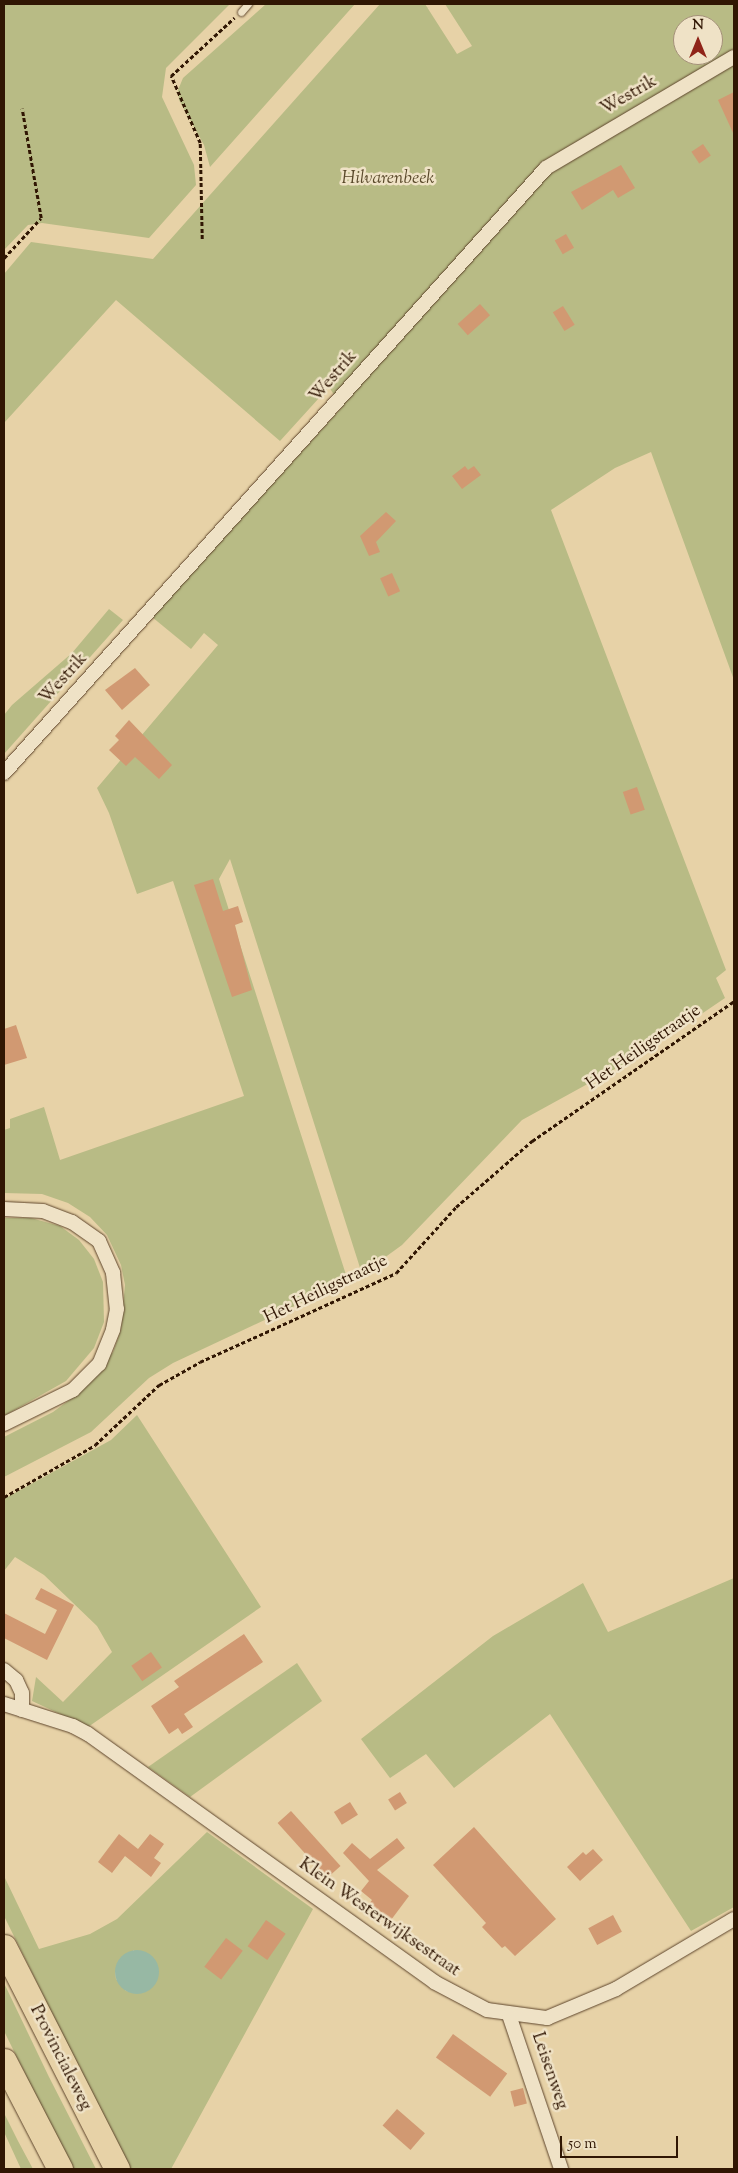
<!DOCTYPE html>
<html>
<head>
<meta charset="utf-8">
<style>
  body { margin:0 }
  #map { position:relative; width:738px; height:2173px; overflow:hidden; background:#e7d2a7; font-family:"Sorts Mill Goudy",serif }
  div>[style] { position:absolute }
  .green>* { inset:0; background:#b8bb85 }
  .water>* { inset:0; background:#97b8a4 }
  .round { border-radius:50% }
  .building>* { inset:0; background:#d19972; transform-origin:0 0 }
  .path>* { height:2.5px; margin-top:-1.25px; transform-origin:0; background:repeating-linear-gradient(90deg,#301603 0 4px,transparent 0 6.5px) }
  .roads { filter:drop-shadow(0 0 1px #5e452c) drop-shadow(0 0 1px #5e452c) }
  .lane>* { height:7px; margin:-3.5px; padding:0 3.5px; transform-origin:3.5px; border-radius:3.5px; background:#efe2c6 }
  .street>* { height:14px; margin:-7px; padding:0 7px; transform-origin:7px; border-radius:7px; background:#efe2c6 }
  .highway>* { height:25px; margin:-12.5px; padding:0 12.5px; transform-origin:12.5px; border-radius:12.5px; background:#e7d2a7 }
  span { translate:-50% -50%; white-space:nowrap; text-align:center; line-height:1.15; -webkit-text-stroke:5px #efe2c6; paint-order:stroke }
  .street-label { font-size:18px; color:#301603 }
  .park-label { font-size:18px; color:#59482a; font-style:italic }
  .frame { position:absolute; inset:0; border:5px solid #301603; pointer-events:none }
  .north { position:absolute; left:673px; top:15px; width:50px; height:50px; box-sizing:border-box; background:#efe2c6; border:1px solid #a39078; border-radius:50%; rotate:0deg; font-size:14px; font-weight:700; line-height:20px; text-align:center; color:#301603 }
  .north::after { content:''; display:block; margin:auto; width:18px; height:22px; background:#8f2418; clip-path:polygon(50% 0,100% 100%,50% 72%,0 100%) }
  .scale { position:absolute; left:560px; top:2136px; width:118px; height:22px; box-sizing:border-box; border:2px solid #301603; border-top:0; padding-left:6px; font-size:15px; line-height:18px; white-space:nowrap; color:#301603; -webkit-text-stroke:4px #efe2c6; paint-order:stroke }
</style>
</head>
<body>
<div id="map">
  <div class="green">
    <i style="clip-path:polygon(4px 4px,230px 4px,166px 68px,162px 97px,194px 165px,196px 185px,149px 238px,42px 223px,28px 225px,4px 250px)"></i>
    <i style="clip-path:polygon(266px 4px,355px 4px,210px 167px,204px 145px,179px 100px,178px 90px,183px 78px)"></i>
    <i style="clip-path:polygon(evenodd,380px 4px,425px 4px,457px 54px,472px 46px,445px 4px,734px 4px,734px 680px,651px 452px,615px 468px,551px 510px,726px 970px,716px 978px,725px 998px,644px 1053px,522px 1120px,402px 1245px,362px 1274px,230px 859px,219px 879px,348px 1281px,173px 1363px,149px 1378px,91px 1432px,4px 1477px,4px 1437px,53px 1412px,79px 1393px,113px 1352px,121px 1329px,125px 1285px,121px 1265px,107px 1235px,90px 1217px,68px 1203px,42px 1194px,4px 1193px,4px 1130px,10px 1128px,10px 1119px,44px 1107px,60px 1160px,244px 1096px,173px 881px,137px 894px,109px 813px,97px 788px,218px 645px,204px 633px,191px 649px,152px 617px,342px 407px,329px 387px,280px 441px,116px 300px,4px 423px,4px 274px,31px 242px,153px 259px,380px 4px,683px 25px,713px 25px,713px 55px,683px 55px,683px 25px)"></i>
    <i style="clip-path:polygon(109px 609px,123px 620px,4px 754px,4px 715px,12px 705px,72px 653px)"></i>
    <i style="clip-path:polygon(4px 1218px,31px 1218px,60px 1226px,79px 1240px,94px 1259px,103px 1282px,104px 1322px,94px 1348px,66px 1381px,4px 1416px)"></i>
    <i style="clip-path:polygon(137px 1415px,261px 1607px,88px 1727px,32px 1701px,36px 1677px,63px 1702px,112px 1652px,97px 1626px,44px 1575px,15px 1557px,4px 1571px,4px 1499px,111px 1440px)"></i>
    <i style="clip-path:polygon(734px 1578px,734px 1907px,691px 1931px,550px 1714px,454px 1788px,426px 1754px,390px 1778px,361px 1739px,493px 1636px,583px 1583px,608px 1632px)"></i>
    <i style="clip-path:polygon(297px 1663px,322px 1701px,190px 1797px,148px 1767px)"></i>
    <i style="clip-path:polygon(evenodd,207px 1832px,313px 1909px,171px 2169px,129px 2169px,4px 1916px,4px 1876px,39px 1949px,90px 1934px,117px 1919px,207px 1832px,134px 1950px,141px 1993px,126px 1991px,116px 1979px,115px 1972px,134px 1950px)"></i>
    <i style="clip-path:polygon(4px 1983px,49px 2077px,96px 2169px,72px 2169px,4px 2031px)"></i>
    <i style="clip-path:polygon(4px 2113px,18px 2141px,33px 2169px,21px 2169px,4px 2132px)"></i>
  </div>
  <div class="water">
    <i class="round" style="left:115px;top:1950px;width:44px;height:44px"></i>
  </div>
  <div class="building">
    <i style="clip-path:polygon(734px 92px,734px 135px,718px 100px)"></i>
    <i style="left:703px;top:144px;width:14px;height:14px;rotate:56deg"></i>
    <i style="clip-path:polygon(621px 165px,635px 188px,618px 198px,613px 190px,582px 210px,571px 192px)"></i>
    <i style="left:566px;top:234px;width:16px;height:13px;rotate:60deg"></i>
    <i style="left:480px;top:304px;width:15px;height:30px;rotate:48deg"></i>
    <i style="left:563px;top:306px;width:22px;height:12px;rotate:58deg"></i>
    <i style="clip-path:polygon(465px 466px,468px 470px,474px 466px,481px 475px,462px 489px,452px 476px)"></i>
    <i style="clip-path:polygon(386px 512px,396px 521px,376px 542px,380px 552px,369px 556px,360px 536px)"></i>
    <i style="left:392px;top:573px;width:20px;height:13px;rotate:66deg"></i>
    <i style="clip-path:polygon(135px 668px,150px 685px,122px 710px,105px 690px)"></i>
    <i style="clip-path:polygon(129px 720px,172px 765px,159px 779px,135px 757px,126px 766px,109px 750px,119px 740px,115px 736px)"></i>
    <i style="left:637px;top:787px;width:24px;height:15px;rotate:71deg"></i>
    <i style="clip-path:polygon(213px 879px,223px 911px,238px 906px,243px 922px,235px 925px,252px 990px,232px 997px,194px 885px)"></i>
    <i style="clip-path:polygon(16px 1025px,27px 1058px,4px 1065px,4px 1029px)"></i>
    <i style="clip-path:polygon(41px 1588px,74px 1605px,47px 1660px,4px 1638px,4px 1613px,45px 1634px,57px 1610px,35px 1599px)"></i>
    <i style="clip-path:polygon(244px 1634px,263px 1662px,184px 1714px,193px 1727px,182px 1734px,178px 1728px,169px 1734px,151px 1706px,179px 1687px,174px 1681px)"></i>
    <i style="left:151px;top:1652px;width:19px;height:24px;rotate:55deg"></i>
    <i style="left:400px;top:1792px;width:13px;height:14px;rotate:58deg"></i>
    <i style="left:350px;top:1802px;width:15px;height:19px;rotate:58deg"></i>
    <i style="left:291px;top:1811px;width:74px;height:18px;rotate:48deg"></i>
    <i style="clip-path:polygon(474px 1827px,556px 1919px,515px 1956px,505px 1946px,502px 1948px,482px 1927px,486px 1923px,433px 1865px)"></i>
    <i style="clip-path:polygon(119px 1834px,138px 1849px,150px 1834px,164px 1844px,154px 1858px,161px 1863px,151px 1877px,125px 1856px,112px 1873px,98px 1862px)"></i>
    <i style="clip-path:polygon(397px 1838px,405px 1848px,377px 1870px,409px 1896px,388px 1924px,367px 1907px,372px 1900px,361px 1891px,369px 1881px,343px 1853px,352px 1843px,370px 1859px)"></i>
    <i style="clip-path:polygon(593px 1849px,603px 1860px,580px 1881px,567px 1867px,583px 1852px,586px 1855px)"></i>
    <i style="left:613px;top:1915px;width:19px;height:28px;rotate:62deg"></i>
    <i style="left:266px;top:1920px;width:24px;height:32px;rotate:35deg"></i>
    <i style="left:226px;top:1938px;width:21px;height:36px;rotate:37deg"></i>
    <i style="left:453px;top:2034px;width:67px;height:29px;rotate:36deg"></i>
    <i style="left:523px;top:2088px;width:16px;height:13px;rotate:76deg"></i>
    <i style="left:397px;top:2109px;width:37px;height:22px;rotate:41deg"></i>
  </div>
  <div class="path">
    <i style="left:202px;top:239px;width:96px;rotate:-91.2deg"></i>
    <i style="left:200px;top:143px;width:73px;rotate:-113.4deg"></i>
    <i style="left:171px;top:76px;width:86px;rotate:-42.6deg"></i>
    <i style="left:4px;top:258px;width:54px;rotate:-47.2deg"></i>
    <i style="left:41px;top:218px;width:111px;rotate:-99.9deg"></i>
    <i style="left:4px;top:1497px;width:105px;rotate:-29.7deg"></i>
    <i style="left:95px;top:1445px;width:88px;rotate:-43.2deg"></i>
    <i style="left:159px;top:1385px;width:47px;rotate:-29.3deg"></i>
    <i style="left:200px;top:1362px;width:215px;rotate:-24.4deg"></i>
    <i style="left:396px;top:1273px;width:89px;rotate:-47.7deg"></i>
    <i style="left:456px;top:1207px;width:101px;rotate:-41deg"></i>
    <i style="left:532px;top:1141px;width:246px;rotate:-34.7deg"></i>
  </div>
  <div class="roads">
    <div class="lane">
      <i style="left:241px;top:12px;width:11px;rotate:-49deg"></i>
    </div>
    <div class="street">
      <i style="left:4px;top:773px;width:812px;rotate:-48.14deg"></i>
      <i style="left:546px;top:168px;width:218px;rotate:-30.6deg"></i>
      <i style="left:4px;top:1209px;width:39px;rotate:3deg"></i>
      <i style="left:43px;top:1211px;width:31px;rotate:21deg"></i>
      <i style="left:72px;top:1222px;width:33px;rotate:35deg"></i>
      <i style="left:99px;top:1241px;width:35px;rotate:66deg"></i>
      <i style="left:113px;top:1273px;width:36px;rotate:84deg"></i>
      <i style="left:117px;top:1309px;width:21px;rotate:101deg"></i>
      <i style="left:113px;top:1330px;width:37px;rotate:112deg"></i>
      <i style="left:99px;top:1364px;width:37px;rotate:135deg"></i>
      <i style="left:73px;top:1390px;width:77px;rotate:153.8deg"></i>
      <i style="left:4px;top:1670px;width:16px;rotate:40deg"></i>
      <i style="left:16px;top:1680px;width:14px;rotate:65deg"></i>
      <i style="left:22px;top:1693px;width:17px;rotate:90deg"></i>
      <i style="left:4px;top:1704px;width:72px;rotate:17.7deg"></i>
      <i style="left:73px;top:1726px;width:17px;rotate:28deg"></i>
      <i style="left:88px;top:1734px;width:426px;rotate:35.6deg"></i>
      <i style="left:434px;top:1982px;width:60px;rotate:27.8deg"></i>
      <i style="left:487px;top:2010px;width:61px;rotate:7.6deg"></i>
      <i style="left:547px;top:2018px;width:75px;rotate:-22.8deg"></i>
      <i style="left:616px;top:1989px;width:137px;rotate:-30.7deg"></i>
      <i style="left:509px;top:2015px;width:163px;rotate:71.3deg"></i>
    </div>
    <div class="highway">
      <i style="left:4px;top:1947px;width:249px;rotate:63deg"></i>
      <i style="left:4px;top:2061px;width:122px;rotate:62.6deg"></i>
    </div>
  </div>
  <div class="street-label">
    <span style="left:629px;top:96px;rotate:-30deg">Westrik</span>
    <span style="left:334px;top:377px;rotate:-49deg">Westrik</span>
    <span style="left:64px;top:679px;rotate:-48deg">Westrik</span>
    <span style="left:644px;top:1048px;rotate:-35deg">Het Heiligstraatje</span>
    <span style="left:326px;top:1290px;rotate:-26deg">Het Heiligstraatje</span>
    <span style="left:379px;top:1918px;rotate:35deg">Klein Westerwijksestraat</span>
    <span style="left:60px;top:2058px;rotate:63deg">Provincialeweg</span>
    <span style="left:549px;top:2071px;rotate:71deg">Leisenweg</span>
  </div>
  <div class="park-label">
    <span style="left:388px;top:179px">Hilvarenbeek</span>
  </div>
  <div class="frame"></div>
  <div class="north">N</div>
  <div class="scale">50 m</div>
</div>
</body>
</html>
